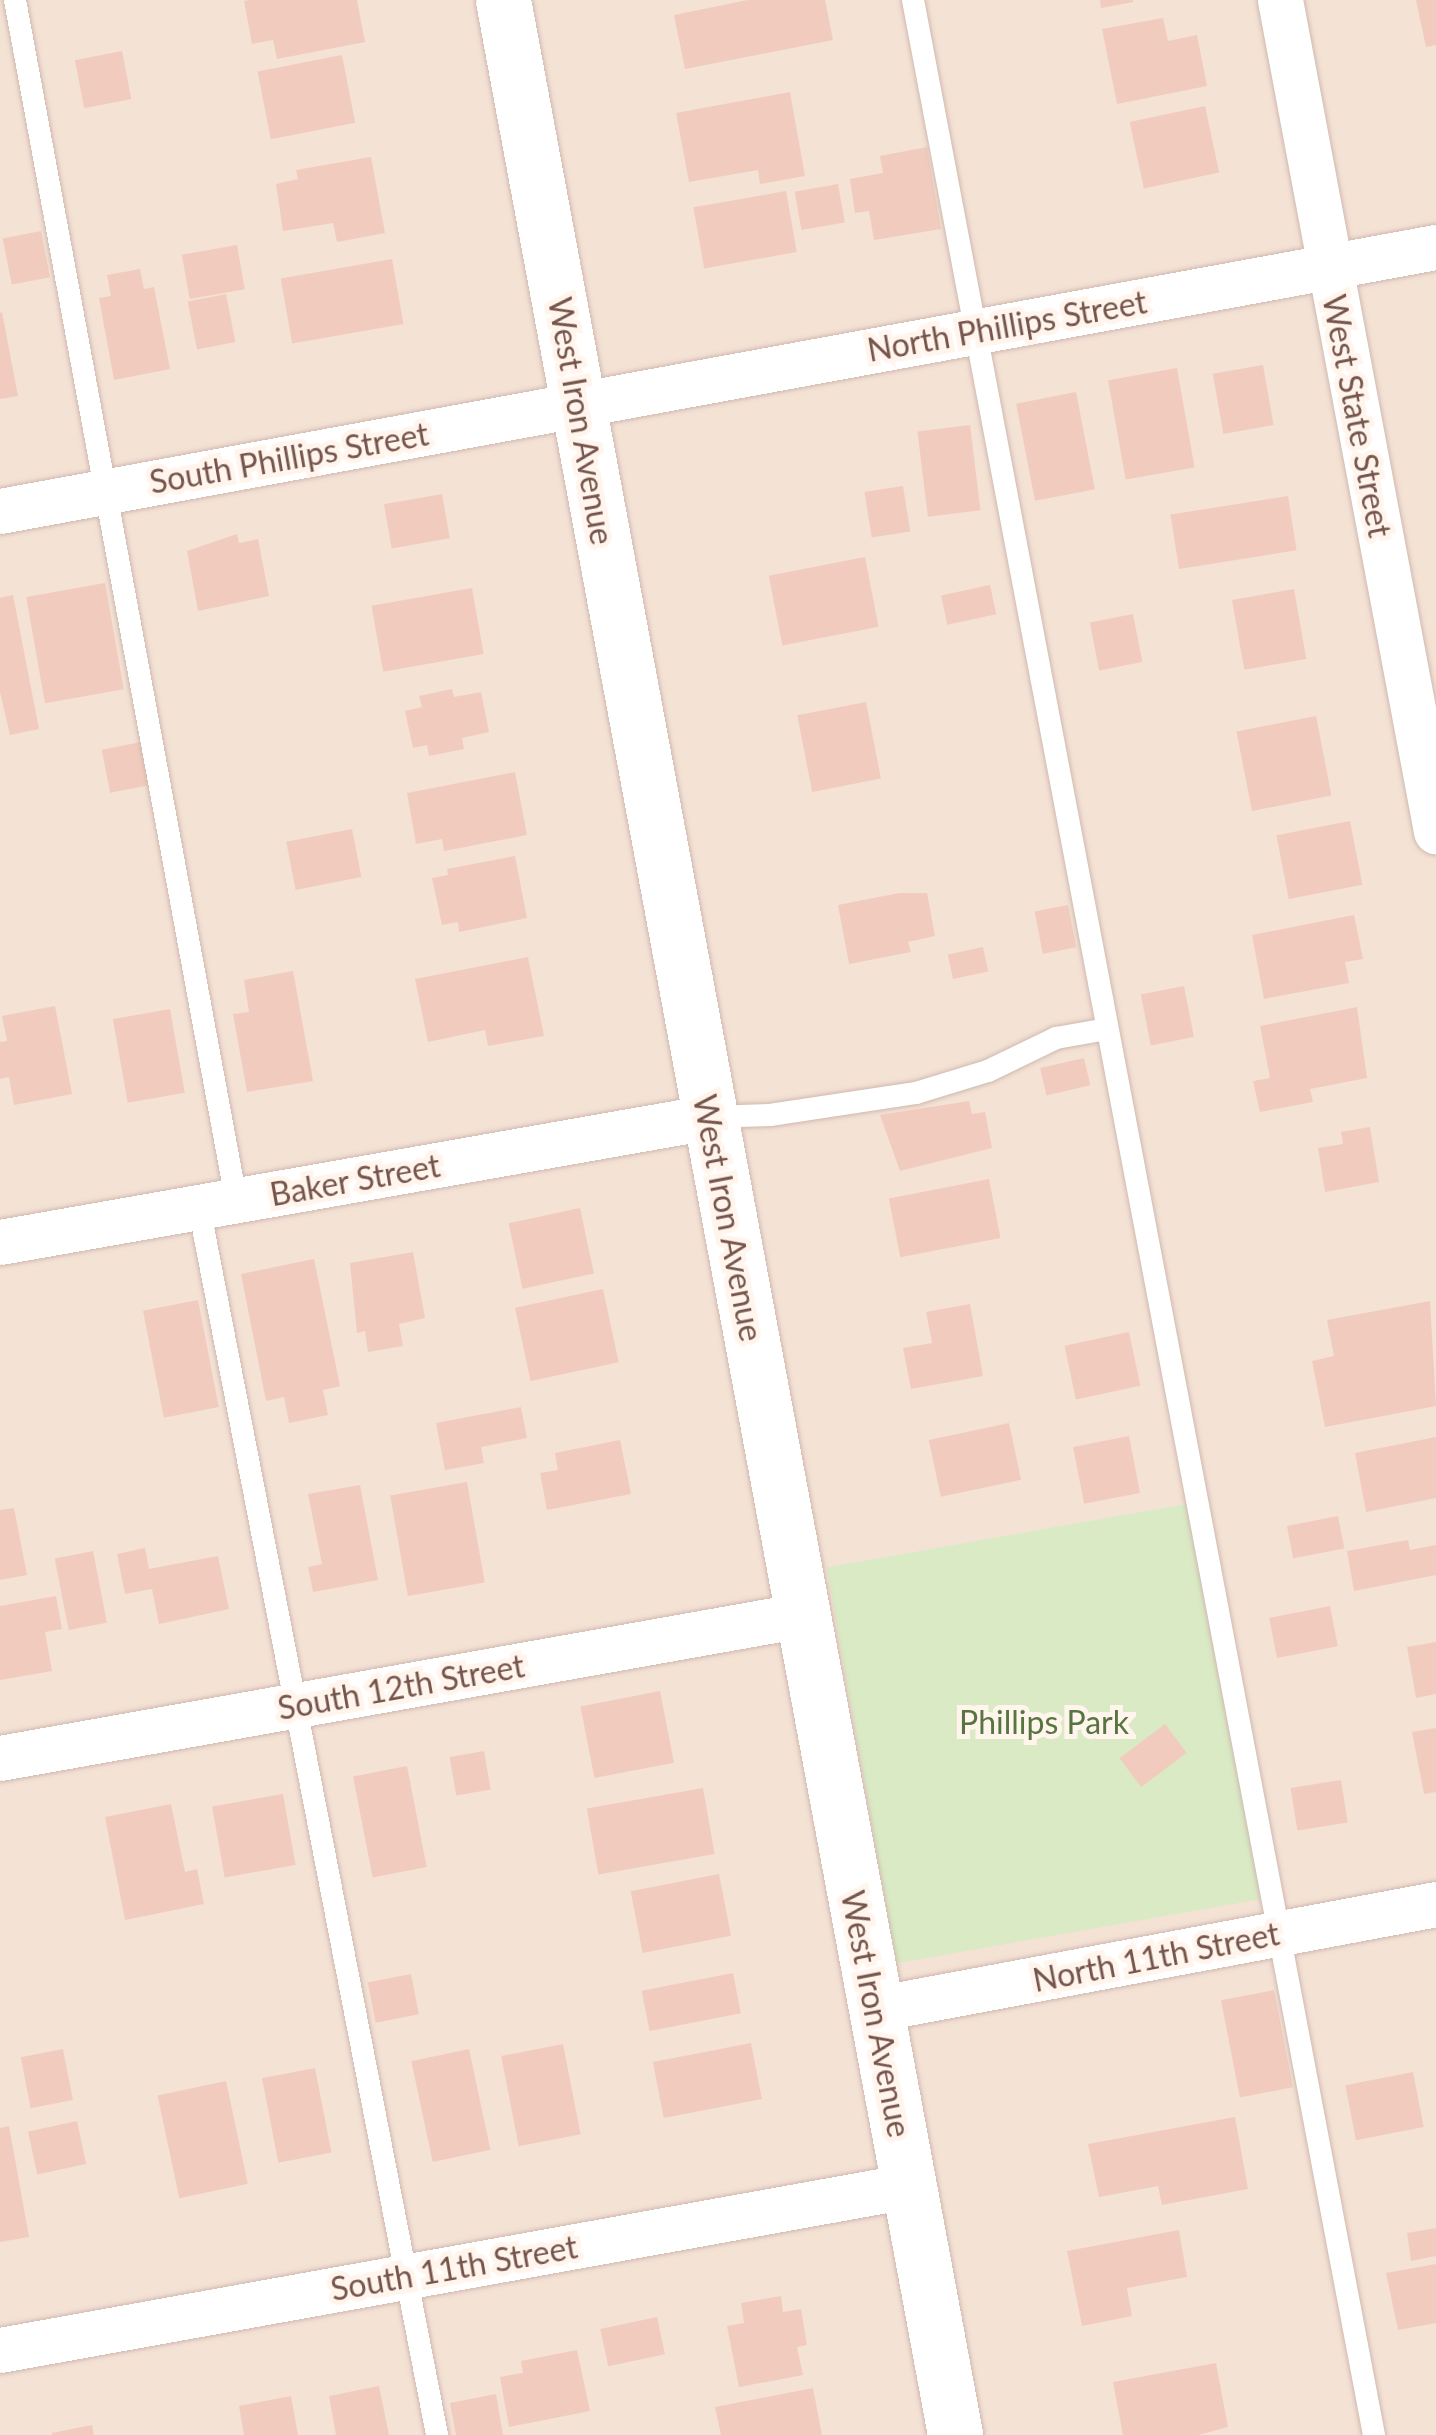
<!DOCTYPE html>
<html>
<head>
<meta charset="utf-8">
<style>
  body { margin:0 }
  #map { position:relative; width:1436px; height:2435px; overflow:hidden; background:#fcf1e6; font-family:Lato,sans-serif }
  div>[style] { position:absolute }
  .residential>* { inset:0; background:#f4e2d5; transform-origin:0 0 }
  .green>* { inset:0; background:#d9eac5; transform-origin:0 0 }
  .building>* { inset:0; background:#f1ccbe; transform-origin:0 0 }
  .roads { filter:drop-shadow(0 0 2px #d0b9af) drop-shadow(0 0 2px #d0b9af) }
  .lane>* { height:22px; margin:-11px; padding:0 11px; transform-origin:11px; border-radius:11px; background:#fff }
  .street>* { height:45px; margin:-22.5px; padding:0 22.5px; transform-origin:22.5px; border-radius:22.5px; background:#fff }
  .secondary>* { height:55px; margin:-27.5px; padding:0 27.5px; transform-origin:27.5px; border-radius:27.5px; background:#fff }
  span { translate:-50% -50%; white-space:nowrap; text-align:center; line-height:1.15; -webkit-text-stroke:10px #fff5ed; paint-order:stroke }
  .street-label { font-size:32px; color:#75544b }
  .park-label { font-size:32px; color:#577540 }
</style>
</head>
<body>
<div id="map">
  <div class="residential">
    <i style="left:0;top:0;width:1436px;height:2435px"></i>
  </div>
  <div class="green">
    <i style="left:1192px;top:1503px;width:402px;height:371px;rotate:80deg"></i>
  </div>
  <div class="building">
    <i style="clip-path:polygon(249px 0,357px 0,365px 42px,277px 59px,273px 40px,252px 44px,244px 1px)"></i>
    <i style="clip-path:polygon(748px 0,825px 0,833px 40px,685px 69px,674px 15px)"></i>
    <i style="clip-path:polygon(1100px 0,1133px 0,1133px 2px,1101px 8px)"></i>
    <i style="clip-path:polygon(1416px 0,1436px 0,1436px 45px,1426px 47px)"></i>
    <i style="clip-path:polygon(1163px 18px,1168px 41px,1197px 35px,1207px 86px,1117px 104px,1102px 29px)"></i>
    <i style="left:122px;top:51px;width:49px;height:48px;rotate:79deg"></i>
    <i style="left:342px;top:55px;width:69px;height:86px;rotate:79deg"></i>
    <i style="clip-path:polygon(790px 92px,805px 176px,760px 184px,758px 170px,689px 182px,676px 113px)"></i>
    <i style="left:1205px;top:106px;width:68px;height:77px;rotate:78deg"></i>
    <i style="clip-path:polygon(927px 147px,941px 229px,874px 240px,869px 211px,855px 213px,850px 179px,883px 173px,880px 156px)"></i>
    <i style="clip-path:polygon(371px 157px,385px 233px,337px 242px,333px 223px,283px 231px,276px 184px,298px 179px,296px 170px)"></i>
    <i style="left:838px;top:184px;width:39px;height:44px;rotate:80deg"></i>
    <i style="left:786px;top:191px;width:62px;height:94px;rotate:80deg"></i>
    <i style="left:41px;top:231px;width:47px;height:39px;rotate:79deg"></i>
    <i style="left:237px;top:245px;width:45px;height:56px;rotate:80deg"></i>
    <i style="left:392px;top:259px;width:66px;height:113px;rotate:80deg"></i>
    <i style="clip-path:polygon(140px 269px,144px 289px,154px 287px,170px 369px,114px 380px,99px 298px,111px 296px,107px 275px)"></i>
    <i style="left:226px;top:294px;width:49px;height:39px;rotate:79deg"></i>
    <i style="clip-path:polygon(2px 312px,18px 396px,0 399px,0 313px)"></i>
    <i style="left:1263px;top:365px;width:61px;height:51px;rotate:80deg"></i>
    <i style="left:1177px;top:368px;width:101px;height:70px;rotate:80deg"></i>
    <i style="left:1076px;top:392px;width:99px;height:61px;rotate:79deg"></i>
    <i style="left:970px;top:425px;width:86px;height:53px;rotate:83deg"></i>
    <i style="left:903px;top:486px;width:46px;height:39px;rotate:81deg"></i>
    <i style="left:442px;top:494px;width:45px;height:59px;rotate:80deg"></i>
    <i style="left:1288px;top:496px;width:55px;height:119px;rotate:81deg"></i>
    <i style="clip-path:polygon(237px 534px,239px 543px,258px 539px,269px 596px,198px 611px,187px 551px)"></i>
    <i style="left:865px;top:557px;width:71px;height:98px;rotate:79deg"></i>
    <i style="left:105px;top:583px;width:108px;height:80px;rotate:80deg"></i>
    <i style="left:990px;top:585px;width:30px;height:50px;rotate:78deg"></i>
    <i style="left:472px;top:588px;width:67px;height:102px;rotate:80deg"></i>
    <i style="left:1294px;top:589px;width:71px;height:63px;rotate:80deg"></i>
    <i style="clip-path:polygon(13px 595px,39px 729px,10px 735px,0 692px,0 598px)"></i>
    <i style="left:1133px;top:614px;width:49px;height:44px;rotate:79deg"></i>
    <i style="clip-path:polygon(452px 689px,454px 697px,481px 692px,489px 732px,462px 738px,464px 749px,429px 756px,427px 745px,413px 748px,405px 711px,422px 707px,419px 696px)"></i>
    <i style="left:866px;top:702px;width:78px;height:70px;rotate:79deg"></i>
    <i style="left:1316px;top:716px;width:81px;height:81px;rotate:79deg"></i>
    <i style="left:141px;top:742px;width:44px;height:40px;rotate:79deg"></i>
    <i style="clip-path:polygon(515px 772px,527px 835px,444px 851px,442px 839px,416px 844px,407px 793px)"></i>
    <i style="left:1350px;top:821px;width:65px;height:75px;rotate:79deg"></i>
    <i style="left:352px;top:829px;width:49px;height:67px;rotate:79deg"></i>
    <i style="clip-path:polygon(515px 856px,527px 918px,459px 932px,458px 922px,442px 925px,432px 878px,448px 875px,447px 869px)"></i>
    <i style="clip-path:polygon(899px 893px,927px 893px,935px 936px,908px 942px,911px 952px,849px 964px,838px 905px)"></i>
    <i style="left:1068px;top:905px;width:43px;height:34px;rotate:79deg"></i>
    <i style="clip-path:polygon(1354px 915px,1363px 959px,1345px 962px,1349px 983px,1264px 999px,1252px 935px)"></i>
    <i style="left:983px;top:947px;width:25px;height:36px;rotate:78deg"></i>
    <i style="clip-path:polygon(528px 957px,544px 1036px,488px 1046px,485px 1030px,428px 1042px,415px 979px)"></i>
    <i style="clip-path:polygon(293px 971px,313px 1081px,247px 1092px,233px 1014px,249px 1012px,244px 980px)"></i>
    <i style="left:1184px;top:986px;width:52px;height:44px;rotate:79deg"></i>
    <i style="clip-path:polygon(55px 1006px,72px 1094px,14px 1105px,9px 1077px,0 1079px,0 1042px,7px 1041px,2px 1016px)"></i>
    <i style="clip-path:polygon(1357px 1007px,1367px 1078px,1310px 1089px,1313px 1102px,1260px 1112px,1253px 1081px,1270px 1078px,1260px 1026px)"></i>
    <i style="left:170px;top:1009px;width:85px;height:58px;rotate:80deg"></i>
    <i style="left:1084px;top:1058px;width:28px;height:45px;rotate:77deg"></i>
    <i style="clip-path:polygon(969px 1101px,972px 1114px,985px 1112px,992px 1148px,900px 1171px,880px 1115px)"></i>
    <i style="clip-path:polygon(1370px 1127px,1379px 1182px,1325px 1192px,1318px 1148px,1343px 1144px,1341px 1132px)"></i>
    <i style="left:989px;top:1179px;width:60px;height:102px;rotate:79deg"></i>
    <i style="left:580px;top:1208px;width:67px;height:73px;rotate:78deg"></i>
    <i style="clip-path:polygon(413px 1252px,425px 1318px,399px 1324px,403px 1346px,368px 1352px,365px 1331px,357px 1333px,350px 1263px)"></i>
    <i style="clip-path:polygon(314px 1259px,340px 1386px,323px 1390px,328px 1415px,289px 1423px,284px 1397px,266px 1401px,241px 1274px)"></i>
    <i style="left:603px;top:1289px;width:75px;height:90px;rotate:78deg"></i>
    <i style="left:198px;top:1300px;width:109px;height:56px;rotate:79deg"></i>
    <i style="clip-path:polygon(1430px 1301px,1436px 1406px,1325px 1427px,1312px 1361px,1334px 1356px,1327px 1320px)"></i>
    <i style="clip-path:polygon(970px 1304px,983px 1376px,911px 1389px,903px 1348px,932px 1343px,926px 1312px)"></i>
    <i style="left:1129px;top:1332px;width:55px;height:66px;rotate:78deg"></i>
    <i style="clip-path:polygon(521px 1407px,527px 1438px,481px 1447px,484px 1463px,445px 1470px,436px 1423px)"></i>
    <i style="left:1009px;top:1423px;width:58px;height:82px;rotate:78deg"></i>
    <i style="left:1129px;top:1436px;width:58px;height:57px;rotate:79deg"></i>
    <i style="clip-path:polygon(1436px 1437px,1436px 1498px,1366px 1512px,1355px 1453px)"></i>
    <i style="clip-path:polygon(620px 1440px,631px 1494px,547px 1510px,540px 1473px,558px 1470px,555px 1453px)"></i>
    <i style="left:467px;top:1482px;width:102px;height:78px;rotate:80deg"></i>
    <i style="clip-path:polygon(360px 1485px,378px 1580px,313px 1592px,308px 1567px,322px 1564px,308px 1494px)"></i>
    <i style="clip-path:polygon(14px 1508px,27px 1575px,0 1580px,0 1510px)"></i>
    <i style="left:1338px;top:1516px;width:33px;height:52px;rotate:79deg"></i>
    <i style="clip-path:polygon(1408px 1540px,1410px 1550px,1436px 1545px,1436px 1575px,1354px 1591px,1347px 1551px)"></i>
    <i style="clip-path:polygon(145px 1548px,149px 1569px,218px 1556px,229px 1609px,159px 1624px,152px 1589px,125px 1594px,117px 1554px)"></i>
    <i style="left:93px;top:1551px;width:73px;height:39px;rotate:79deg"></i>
    <i style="clip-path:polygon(56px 1596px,62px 1629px,45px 1632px,52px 1671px,0 1680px,0 1606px)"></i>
    <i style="left:1330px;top:1606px;width:41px;height:62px;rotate:79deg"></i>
    <i style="clip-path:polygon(1436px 1642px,1436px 1694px,1416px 1698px,1407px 1647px)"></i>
    <i style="left:660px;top:1691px;width:73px;height:81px;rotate:79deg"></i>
    <i style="left:1165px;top:1724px;width:36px;height:57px;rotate:53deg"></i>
    <i style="clip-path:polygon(1436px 1728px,1436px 1792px,1424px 1794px,1412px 1732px)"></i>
    <i style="left:484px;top:1751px;width:39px;height:35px;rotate:80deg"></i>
    <i style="left:407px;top:1766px;width:103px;height:55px;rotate:79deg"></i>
    <i style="left:1341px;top:1780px;width:43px;height:51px;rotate:81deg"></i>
    <i style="left:703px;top:1788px;width:67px;height:118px;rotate:80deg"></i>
    <i style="left:283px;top:1794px;width:72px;height:72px;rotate:80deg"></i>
    <i style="clip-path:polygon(171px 1804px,185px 1872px,197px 1869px,204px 1904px,125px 1920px,105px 1817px)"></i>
    <i style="left:719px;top:1874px;width:63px;height:90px;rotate:79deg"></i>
    <i style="left:733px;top:1973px;width:41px;height:93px;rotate:79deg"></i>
    <i style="left:411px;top:1974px;width:41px;height:44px;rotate:79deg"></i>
    <i style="left:1274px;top:1990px;width:99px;height:54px;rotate:79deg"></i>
    <i style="left:751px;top:2043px;width:57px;height:100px;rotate:79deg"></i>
    <i style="left:563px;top:2044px;width:92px;height:63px;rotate:79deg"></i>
    <i style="left:63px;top:2049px;width:52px;height:43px;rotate:79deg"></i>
    <i style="left:469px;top:2049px;width:103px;height:59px;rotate:78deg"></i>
    <i style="left:315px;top:2068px;width:86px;height:54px;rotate:79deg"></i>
    <i style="left:1413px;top:2072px;width:56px;height:69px;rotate:79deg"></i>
    <i style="left:226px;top:2081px;width:105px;height:70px;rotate:78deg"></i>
    <i style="clip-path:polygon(1235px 2117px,1248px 2189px,1162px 2205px,1158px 2186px,1099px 2197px,1088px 2144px)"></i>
    <i style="left:77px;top:2121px;width:44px;height:50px;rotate:78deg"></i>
    <i style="clip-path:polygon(9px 2126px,29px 2237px,0 2242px,0 2128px)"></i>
    <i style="clip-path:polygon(1436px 2228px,1436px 2256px,1411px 2261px,1407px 2233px)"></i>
    <i style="clip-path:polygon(1179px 2230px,1187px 2277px,1127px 2288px,1132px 2316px,1082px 2326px,1067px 2251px)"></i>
    <i style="clip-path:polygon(1436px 2264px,1436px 2323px,1398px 2330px,1386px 2273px)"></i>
    <i style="clip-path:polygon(781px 2296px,783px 2312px,801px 2309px,807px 2345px,797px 2347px,803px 2375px,739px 2387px,727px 2326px,744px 2323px,741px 2303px)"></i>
    <i style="left:657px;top:2317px;width:38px;height:58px;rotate:78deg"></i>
    <i style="clip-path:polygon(577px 2350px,590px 2411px,509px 2427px,500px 2377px,523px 2373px,521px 2361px)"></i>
    <i style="clip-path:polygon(1216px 2363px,1228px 2427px,1198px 2435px,1123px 2435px,1113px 2382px)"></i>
    <i style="clip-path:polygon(379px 2386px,389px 2435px,336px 2435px,329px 2396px)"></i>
    <i style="clip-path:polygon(813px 2388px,822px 2435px,721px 2435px,715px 2407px)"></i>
    <i style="clip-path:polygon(496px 2394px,503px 2435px,456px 2435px,450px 2403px)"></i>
    <i style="clip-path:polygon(291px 2396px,298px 2435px,244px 2435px,239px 2406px)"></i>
    <i style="clip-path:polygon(92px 2425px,94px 2435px,52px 2435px,52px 2433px)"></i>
  </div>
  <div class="roads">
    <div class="lane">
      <i style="left:15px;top:0;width:1220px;rotate:79.56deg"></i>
      <i style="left:913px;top:0;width:2478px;rotate:79.28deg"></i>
      <i style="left:709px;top:1117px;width:61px;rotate:-1.9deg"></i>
      <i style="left:770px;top:1115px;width:148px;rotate:-8.6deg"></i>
      <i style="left:916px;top:1093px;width:75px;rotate:-17deg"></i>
      <i style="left:988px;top:1071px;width:76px;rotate:-25.9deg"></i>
      <i style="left:1056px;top:1038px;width:52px;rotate:-10deg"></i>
      <i style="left:199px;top:1207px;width:1251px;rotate:79.03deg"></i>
    </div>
    <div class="street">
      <i style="left:1280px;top:0;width:846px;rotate:79.37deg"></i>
      <i style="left:0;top:511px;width:1460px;rotate:-10.42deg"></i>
      <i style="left:0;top:1242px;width:720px;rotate:-10deg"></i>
      <i style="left:0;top:1758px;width:815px;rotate:-10.11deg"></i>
      <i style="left:875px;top:2009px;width:571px;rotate:-10.6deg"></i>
      <i style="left:0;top:2350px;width:923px;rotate:-10.24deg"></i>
    </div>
    <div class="secondary">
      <i style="left:503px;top:0;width:2477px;rotate:79.48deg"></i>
    </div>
  </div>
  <div class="street-label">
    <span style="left:1007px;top:326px;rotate:-10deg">North Phillips Street</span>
    <span style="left:1357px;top:416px;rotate:79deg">West State Street</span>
    <span style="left:581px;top:421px;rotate:80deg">West Iron Avenue</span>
    <span style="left:289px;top:458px;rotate:-10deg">South Phillips Street</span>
    <span style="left:355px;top:1180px;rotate:-10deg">Baker Street</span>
    <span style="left:728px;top:1218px;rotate:79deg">West Iron Avenue</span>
    <span style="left:401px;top:1687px;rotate:-10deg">South 12th Street</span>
    <span style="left:1156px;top:1957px;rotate:-11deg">North 11th Street</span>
    <span style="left:876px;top:2014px;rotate:79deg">West Iron Avenue</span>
    <span style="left:454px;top:2268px;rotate:-10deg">South 11th Street</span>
  </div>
  <div class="park-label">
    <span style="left:1044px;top:1722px">Phillips Park</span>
  </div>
</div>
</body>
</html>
